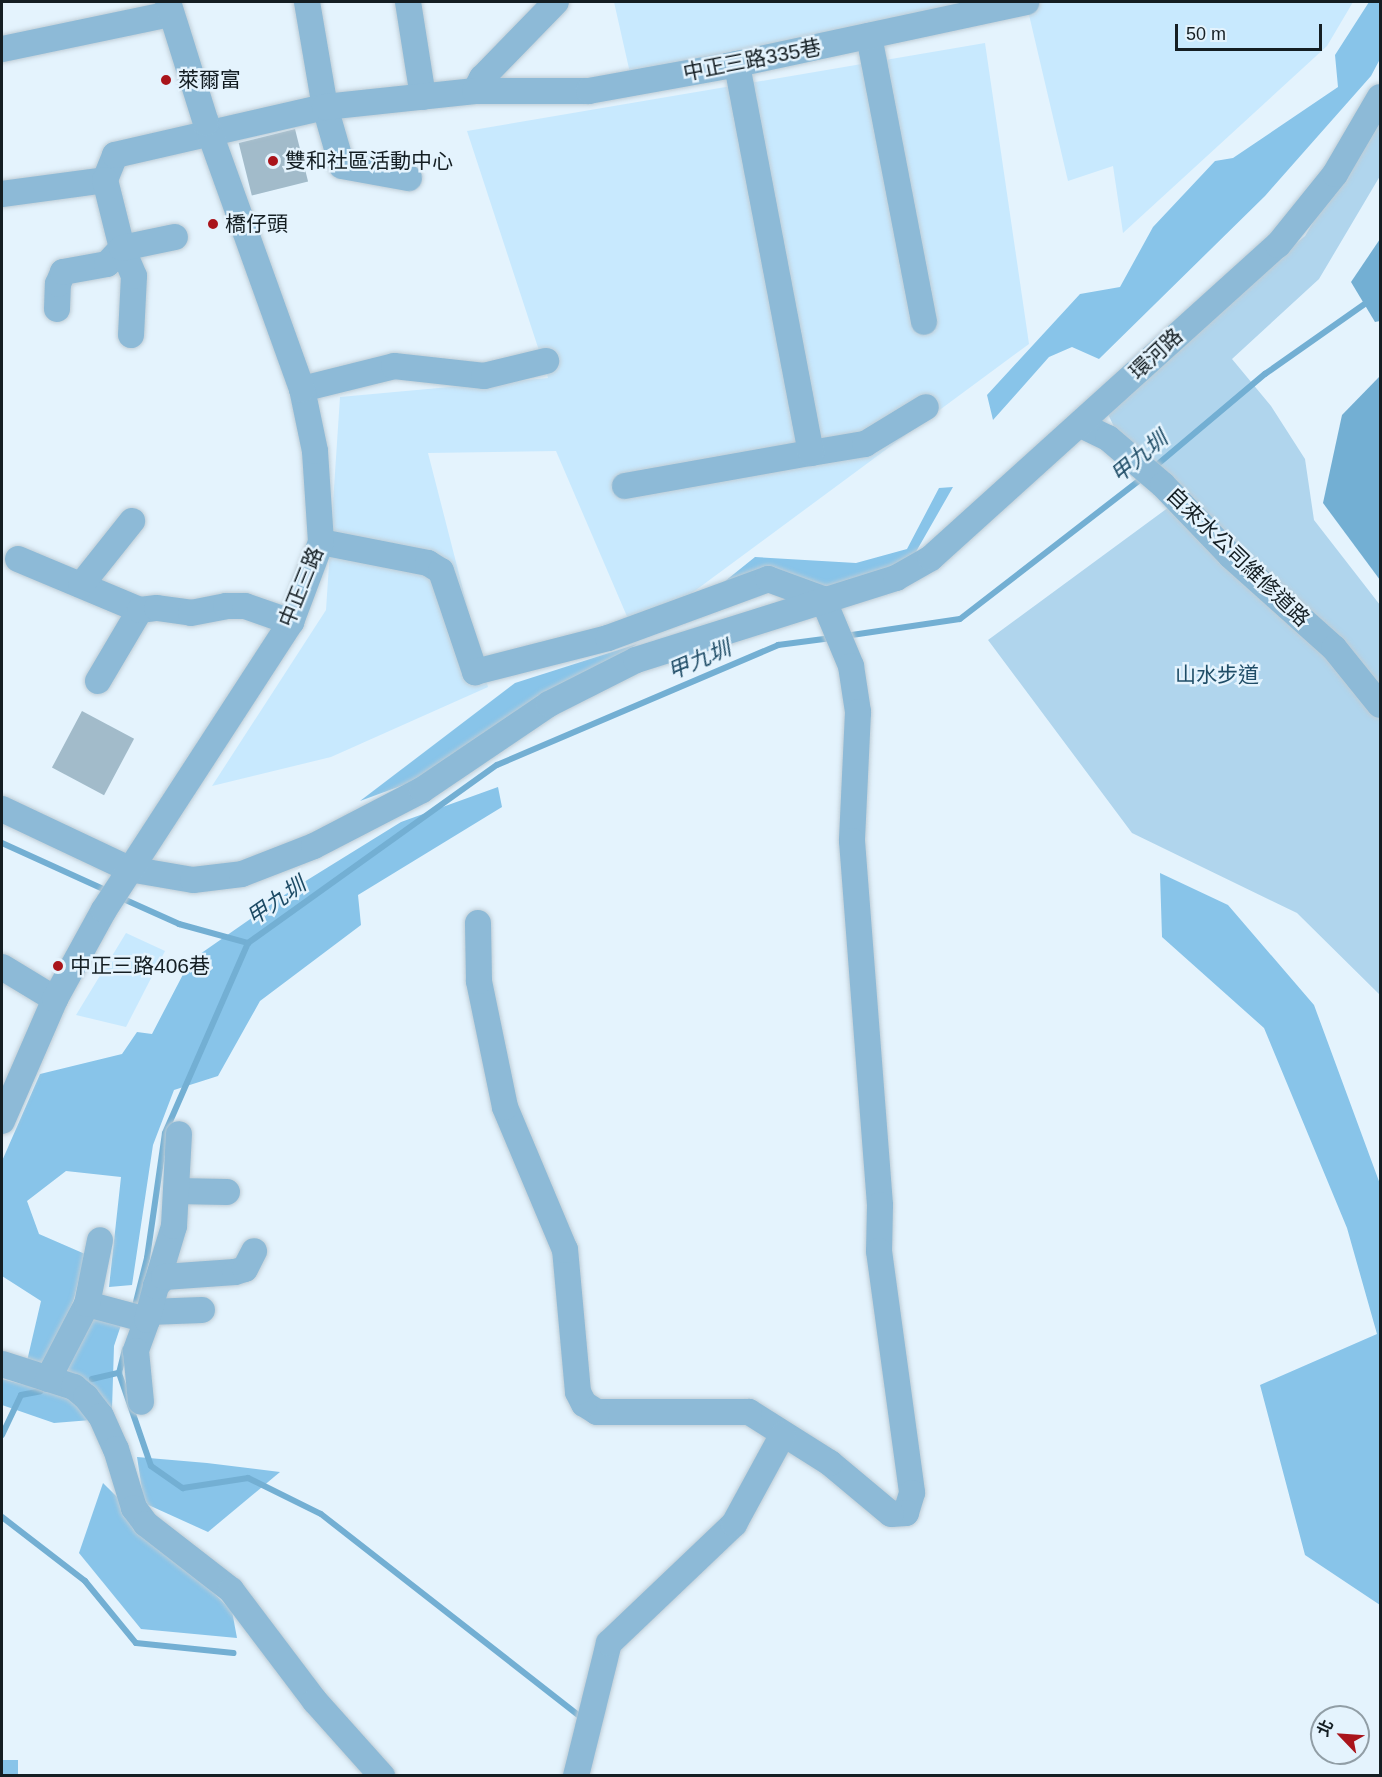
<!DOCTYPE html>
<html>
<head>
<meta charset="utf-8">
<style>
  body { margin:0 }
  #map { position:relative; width:1382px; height:1777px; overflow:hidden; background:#e4f3fd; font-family:Helvetica,"Noto Sans TC",sans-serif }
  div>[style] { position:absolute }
  .built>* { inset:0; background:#c8e9fe }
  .green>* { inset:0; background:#b0d5ed }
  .forest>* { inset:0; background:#88c4e9; transform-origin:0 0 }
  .water>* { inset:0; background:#73afd3 }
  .stream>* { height:6px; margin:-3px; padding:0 3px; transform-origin:3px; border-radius:3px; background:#73afd3 }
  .building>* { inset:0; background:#a2bbca; transform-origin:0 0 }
  .roads { filter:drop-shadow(0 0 2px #bfcdd6) drop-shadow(0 0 2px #bfcdd6) }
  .minor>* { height:26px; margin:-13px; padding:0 13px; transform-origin:13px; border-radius:13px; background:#8dbad7 }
  .dots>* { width:16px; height:16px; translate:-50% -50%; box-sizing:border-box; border:3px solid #e4f3fd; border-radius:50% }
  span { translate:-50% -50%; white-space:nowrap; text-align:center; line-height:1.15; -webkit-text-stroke:5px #e4f3fd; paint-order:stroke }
  .street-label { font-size:21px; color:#141e23 }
  .poi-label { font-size:21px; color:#141e23 }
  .left { translate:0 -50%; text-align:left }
  .park-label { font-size:21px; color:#1f4d67 }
  .water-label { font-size:22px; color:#1d4b65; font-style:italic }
  .frame { position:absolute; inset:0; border:3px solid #141e23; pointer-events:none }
  .north { position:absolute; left:1310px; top:1705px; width:60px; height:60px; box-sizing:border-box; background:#e4f3fd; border:2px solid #919ea6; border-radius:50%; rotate:295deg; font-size:16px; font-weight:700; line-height:24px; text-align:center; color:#141e23 }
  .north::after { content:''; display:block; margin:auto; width:21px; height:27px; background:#a9141b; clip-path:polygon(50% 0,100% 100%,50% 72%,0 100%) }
  .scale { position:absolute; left:1175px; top:24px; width:147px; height:27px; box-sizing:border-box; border:3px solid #141e23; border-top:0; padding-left:8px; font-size:18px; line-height:21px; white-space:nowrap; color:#141e23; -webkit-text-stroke:4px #e4f3fd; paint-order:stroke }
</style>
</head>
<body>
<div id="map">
  <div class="built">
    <i style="clip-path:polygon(614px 2px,1023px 2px,630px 73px)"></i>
    <i style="clip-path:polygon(1026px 2px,1353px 2px,1327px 46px,1123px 233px,1113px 166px,1068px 181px)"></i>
    <i style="clip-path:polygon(985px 43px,1029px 344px,635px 635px,556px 451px,428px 453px,488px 687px,331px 757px,212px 786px,326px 610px,340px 397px,548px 378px,467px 131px)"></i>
    <i style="clip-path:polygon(126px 933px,165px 951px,126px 1027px,76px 1015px)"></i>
  </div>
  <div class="green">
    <i style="clip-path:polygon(1380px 109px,1380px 176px,1319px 279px,1232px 359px,1271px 406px,1305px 459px,1314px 520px,1380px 605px,1380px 995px,1297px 913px,1132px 833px,988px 640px,1184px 496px,1116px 431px,1108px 414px,1186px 336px,1305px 236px)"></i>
  </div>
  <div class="forest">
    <i style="clip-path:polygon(1369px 2px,1380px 2px,1380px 59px,1371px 76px,1265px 196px,1099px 359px,1072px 347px,1049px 357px,993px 420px,987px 395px,1080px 294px,1120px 287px,1153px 227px,1215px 161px,1233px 158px,1338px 87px,1335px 55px)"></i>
    <i style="clip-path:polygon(953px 487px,909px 564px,824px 592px,719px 586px,755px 557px,856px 563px,907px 549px,939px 488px)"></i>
    <i style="clip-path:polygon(637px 644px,417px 780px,360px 801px,515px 683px)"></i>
    <i style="clip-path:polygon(498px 787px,502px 807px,358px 895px,361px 925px,260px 1001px,218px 1076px,174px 1090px,153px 1145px,132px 1285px,109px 1287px,121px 1177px,66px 1171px,27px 1201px,39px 1234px,85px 1254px,74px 1299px,49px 1364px,27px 1361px,41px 1301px,2px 1276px,2px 1161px,40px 1074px,122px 1054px,137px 1032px,152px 1034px,190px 961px,296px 887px,401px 822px)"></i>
    <i style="clip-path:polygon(1160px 873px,1228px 905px,1314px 1005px,1380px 1184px,1380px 1605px,1305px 1555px,1260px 1385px,1377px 1334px,1347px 1228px,1264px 1028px,1162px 937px)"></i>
    <i style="clip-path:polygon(92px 1314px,124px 1316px,114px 1346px,112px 1409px,59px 1374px)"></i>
    <i style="clip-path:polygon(2px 1379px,74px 1397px,91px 1420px,54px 1423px,2px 1405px)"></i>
    <i style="clip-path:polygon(137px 1457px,207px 1463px,280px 1472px,208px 1532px,144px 1503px)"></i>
    <i style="clip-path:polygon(103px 1483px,232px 1611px,237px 1638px,141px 1629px,79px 1553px)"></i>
    <i style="left:2px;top:1760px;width:16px;height:15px"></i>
  </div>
  <div class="water">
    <i style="clip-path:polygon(1380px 239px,1380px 321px,1375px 322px,1351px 282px)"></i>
    <i style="clip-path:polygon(1380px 376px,1380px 580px,1323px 503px,1342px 415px)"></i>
  </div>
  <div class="stream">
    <i style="left:1152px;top:469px;width:148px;rotate:-40.1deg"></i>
    <i style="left:1265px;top:374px;width:127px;rotate:-35.1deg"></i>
    <i style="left:845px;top:636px;width:116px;rotate:-8.4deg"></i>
    <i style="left:960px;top:619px;width:234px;rotate:-37.7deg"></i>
    <i style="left:2px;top:843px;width:119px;rotate:24.4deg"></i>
    <i style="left:119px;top:897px;width:66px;rotate:24.2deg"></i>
    <i style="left:179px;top:924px;width:72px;rotate:15.4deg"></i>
    <i style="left:248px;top:943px;width:306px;rotate:-35.6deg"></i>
    <i style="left:497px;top:765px;width:306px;rotate:-23.1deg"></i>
    <i style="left:778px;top:645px;width:54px;rotate:-7.4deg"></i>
    <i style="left:134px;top:1310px;width:54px;rotate:-76deg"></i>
    <i style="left:147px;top:1258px;width:126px;rotate:-81.8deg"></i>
    <i style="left:165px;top:1133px;width:207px;rotate:-66.4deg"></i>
    <i style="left:125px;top:1349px;width:25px;rotate:104deg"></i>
    <i style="left:119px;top:1373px;width:98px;rotate:71deg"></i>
    <i style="left:151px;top:1466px;width:39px;rotate:35deg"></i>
    <i style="left:183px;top:1488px;width:66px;rotate:-8.7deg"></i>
    <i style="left:248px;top:1478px;width:81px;rotate:26.3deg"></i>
    <i style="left:321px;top:1514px;width:331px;rotate:38deg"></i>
    <i style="left:92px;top:1379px;width:28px;rotate:-13deg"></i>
    <i style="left:2px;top:1435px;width:44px;rotate:-64.6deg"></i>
    <i style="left:21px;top:1395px;width:20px;rotate:-11deg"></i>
    <i style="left:2px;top:1517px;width:105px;rotate:37.6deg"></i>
    <i style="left:85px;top:1581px;width:80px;rotate:50.6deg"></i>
    <i style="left:136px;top:1643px;width:98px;rotate:5.9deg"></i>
  </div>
  <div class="building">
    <i style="left:295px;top:129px;width:54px;height:58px;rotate:76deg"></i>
    <i style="left:82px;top:711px;width:59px;height:64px;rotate:28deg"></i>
  </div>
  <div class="roads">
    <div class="minor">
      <i style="left:307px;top:2px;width:107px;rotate:80.3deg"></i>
      <i style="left:325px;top:107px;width:61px;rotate:73.9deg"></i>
      <i style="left:342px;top:166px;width:68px;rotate:10.2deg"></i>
      <i style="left:408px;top:2px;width:96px;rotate:81deg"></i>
      <i style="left:869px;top:36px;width:291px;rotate:79.1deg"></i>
      <i style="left:2px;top:49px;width:172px;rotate:-11.8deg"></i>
      <i style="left:475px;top:91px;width:15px;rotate:-62deg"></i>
      <i style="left:482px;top:78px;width:106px;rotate:-45.8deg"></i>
      <i style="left:2px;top:194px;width:104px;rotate:-7.7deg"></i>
      <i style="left:105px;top:180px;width:27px;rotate:-68deg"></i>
      <i style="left:115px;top:155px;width:215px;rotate:-12.9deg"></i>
      <i style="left:325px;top:107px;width:151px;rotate:-6.1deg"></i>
      <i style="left:475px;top:91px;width:114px"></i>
      <i style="left:589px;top:91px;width:150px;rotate:-10.3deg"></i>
      <i style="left:737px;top:64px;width:296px;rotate:-12.1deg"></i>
      <i style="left:57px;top:309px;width:25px;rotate:-88deg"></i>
      <i style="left:58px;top:284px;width:13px;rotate:-67deg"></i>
      <i style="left:63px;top:272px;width:45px;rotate:-10.3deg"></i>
      <i style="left:107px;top:264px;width:22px;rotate:-47deg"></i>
      <i style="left:122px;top:248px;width:70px;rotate:-104deg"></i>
      <i style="left:131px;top:335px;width:59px;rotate:-87.1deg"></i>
      <i style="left:134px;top:276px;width:30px;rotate:-113deg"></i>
      <i style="left:122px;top:248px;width:54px;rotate:-11.7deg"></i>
      <i style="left:302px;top:389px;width:95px;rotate:-14deg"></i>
      <i style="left:394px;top:366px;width:91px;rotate:6.3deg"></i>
      <i style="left:484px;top:376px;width:64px;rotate:-13.6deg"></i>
      <i style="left:1081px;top:425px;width:30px;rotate:26deg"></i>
      <i style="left:1108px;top:438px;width:72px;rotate:40.5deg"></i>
      <i style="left:1163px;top:485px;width:98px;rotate:46.2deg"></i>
      <i style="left:1231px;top:556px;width:138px;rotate:41.8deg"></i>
      <i style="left:1334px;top:648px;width:73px;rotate:51.1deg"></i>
      <i style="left:811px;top:453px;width:55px;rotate:-9.5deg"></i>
      <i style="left:865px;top:444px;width:71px;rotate:-31.2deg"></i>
      <i style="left:625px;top:486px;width:189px;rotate:-10.1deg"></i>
      <i style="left:811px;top:453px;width:396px;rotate:-100.8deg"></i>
      <i style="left:321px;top:542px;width:109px;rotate:11.1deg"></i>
      <i style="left:428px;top:563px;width:15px;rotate:32deg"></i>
      <i style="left:441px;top:571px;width:107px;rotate:71.4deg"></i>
      <i style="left:475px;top:672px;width:137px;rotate:-14.3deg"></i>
      <i style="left:608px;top:638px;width:171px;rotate:-20.2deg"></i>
      <i style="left:768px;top:579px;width:59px;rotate:20deg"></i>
      <i style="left:823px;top:599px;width:73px;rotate:67.3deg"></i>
      <i style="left:851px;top:666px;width:47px;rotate:81.3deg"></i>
      <i style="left:858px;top:712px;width:129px;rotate:92.7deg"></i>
      <i style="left:852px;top:841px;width:365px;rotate:85.6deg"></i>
      <i style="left:880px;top:1205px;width:46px;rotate:91.2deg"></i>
      <i style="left:879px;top:1251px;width:244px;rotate:82.2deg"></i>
      <i style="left:912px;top:1493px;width:21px;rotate:107deg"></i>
      <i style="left:906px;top:1513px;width:15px;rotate:176deg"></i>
      <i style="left:891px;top:1514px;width:80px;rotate:-140.1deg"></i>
      <i style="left:830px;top:1463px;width:96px;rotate:-147.8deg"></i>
      <i style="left:749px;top:1412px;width:152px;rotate:180deg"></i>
      <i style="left:597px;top:1412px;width:15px;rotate:-148deg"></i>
      <i style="left:584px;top:1404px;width:13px;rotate:-117deg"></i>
      <i style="left:578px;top:1392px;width:143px;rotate:-95.2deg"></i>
      <i style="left:565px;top:1250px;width:155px;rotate:-112.8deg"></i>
      <i style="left:505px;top:1107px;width:129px;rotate:-101.7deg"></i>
      <i style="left:479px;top:981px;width:58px;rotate:-91deg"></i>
      <i style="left:18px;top:559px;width:132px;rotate:22.7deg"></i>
      <i style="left:81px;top:585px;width:82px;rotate:-51.4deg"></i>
      <i style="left:98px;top:681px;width:82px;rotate:-59.4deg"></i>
      <i style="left:140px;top:610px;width:17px;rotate:-7deg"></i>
      <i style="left:157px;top:608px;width:34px;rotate:8deg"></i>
      <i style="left:191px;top:613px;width:36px;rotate:-11deg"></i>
      <i style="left:226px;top:606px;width:19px"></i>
      <i style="left:245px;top:606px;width:49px;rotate:19.2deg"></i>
      <i style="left:2px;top:809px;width:140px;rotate:25.3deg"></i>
      <i style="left:129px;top:869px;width:65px;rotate:9.8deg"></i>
      <i style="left:193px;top:880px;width:49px;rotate:-7deg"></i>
      <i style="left:242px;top:874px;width:77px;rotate:-21.3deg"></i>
      <i style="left:314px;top:846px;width:122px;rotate:-27.4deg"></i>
      <i style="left:422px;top:790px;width:153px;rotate:-34.1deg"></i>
      <i style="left:549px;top:704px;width:97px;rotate:-26.8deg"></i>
      <i style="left:636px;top:660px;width:273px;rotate:-17.5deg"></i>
      <i style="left:896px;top:578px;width:40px;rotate:-29.7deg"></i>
      <i style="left:931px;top:558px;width:467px;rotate:-42.1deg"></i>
      <i style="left:1278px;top:245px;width:91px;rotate:-51.2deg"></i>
      <i style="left:1335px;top:174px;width:89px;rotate:-59.7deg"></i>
      <i style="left:2px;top:967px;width:62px;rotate:31.1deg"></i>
      <i style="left:2px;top:1121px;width:133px;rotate:-66.5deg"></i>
      <i style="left:55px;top:999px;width:102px;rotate:-61.2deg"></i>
      <i style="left:104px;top:910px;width:343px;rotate:-57deg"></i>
      <i style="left:291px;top:622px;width:85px;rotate:-69.4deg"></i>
      <i style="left:321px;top:542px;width:91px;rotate:-93.8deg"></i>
      <i style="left:315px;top:451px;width:63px;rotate:-101.8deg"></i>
      <i style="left:302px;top:389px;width:283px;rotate:-109.8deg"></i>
      <i style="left:206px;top:123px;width:127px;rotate:-107.4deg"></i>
      <i style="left:176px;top:1191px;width:51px;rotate:1.1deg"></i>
      <i style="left:156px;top:1286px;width:63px;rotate:-73.3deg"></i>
      <i style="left:174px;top:1226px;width:92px;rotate:-86.9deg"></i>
      <i style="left:87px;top:1304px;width:62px;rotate:14.9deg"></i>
      <i style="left:147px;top:1320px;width:33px;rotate:110deg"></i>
      <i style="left:136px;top:1351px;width:51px;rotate:84.4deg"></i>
      <i style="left:149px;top:1312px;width:53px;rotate:-2.2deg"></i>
      <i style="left:147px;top:1320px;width:35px;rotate:-75deg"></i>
      <i style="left:156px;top:1286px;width:12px;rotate:-48deg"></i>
      <i style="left:164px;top:1277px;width:71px;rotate:-4deg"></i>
      <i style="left:235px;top:1272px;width:10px;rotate:-17deg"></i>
      <i style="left:245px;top:1269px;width:20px;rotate:-63deg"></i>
      <i style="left:2px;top:1364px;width:76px;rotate:17.7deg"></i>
      <i style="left:74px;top:1387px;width:16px;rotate:40deg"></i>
      <i style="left:86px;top:1397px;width:24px;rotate:52deg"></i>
      <i style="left:101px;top:1416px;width:36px;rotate:66deg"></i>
      <i style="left:116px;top:1449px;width:62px;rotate:73deg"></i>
      <i style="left:134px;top:1508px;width:20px;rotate:53deg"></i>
      <i style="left:146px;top:1524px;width:108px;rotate:37.8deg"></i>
      <i style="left:231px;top:1590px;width:139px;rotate:52.9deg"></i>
      <i style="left:315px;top:1701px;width:101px;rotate:48.2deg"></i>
      <i style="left:48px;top:1379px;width:85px;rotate:-62.5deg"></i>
      <i style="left:87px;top:1304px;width:65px;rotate:-78.5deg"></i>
      <i style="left:576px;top:1776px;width:137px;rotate:-76.1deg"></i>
      <i style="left:609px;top:1643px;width:173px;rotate:-43.6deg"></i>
      <i style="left:734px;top:1524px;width:102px;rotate:-61.4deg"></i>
    </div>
  </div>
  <div class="dots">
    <i style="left:166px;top:80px;background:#a9141b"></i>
    <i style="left:273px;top:161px;background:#a9141b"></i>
    <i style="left:213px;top:224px;background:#a9141b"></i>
    <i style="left:58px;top:966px;background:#a9141b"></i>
  </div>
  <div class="street-label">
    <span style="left:752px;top:60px;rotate:-11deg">中正三路335巷</span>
    <span style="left:1156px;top:354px;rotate:-43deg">環河路</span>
    <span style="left:1238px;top:557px;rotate:44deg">自來水公司維修道路</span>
    <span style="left:301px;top:587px;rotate:-68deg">中正三路</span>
  </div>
  <div class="poi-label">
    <span class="left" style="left:178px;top:80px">萊爾富</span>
    <span class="left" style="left:285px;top:161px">雙和社區活動中心</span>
    <span class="left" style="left:225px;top:224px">橋仔頭</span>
    <span class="left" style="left:70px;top:966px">中正三路406巷</span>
  </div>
  <div class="park-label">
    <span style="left:1217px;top:675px">山水步道</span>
  </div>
  <div class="water-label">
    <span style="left:1139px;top:457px;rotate:-40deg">甲九圳</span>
    <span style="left:699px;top:660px;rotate:-23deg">甲九圳</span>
    <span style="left:276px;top:901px;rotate:-35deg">甲九圳</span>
  </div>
  <div class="frame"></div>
  <div class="north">北</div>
  <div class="scale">50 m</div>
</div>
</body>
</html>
